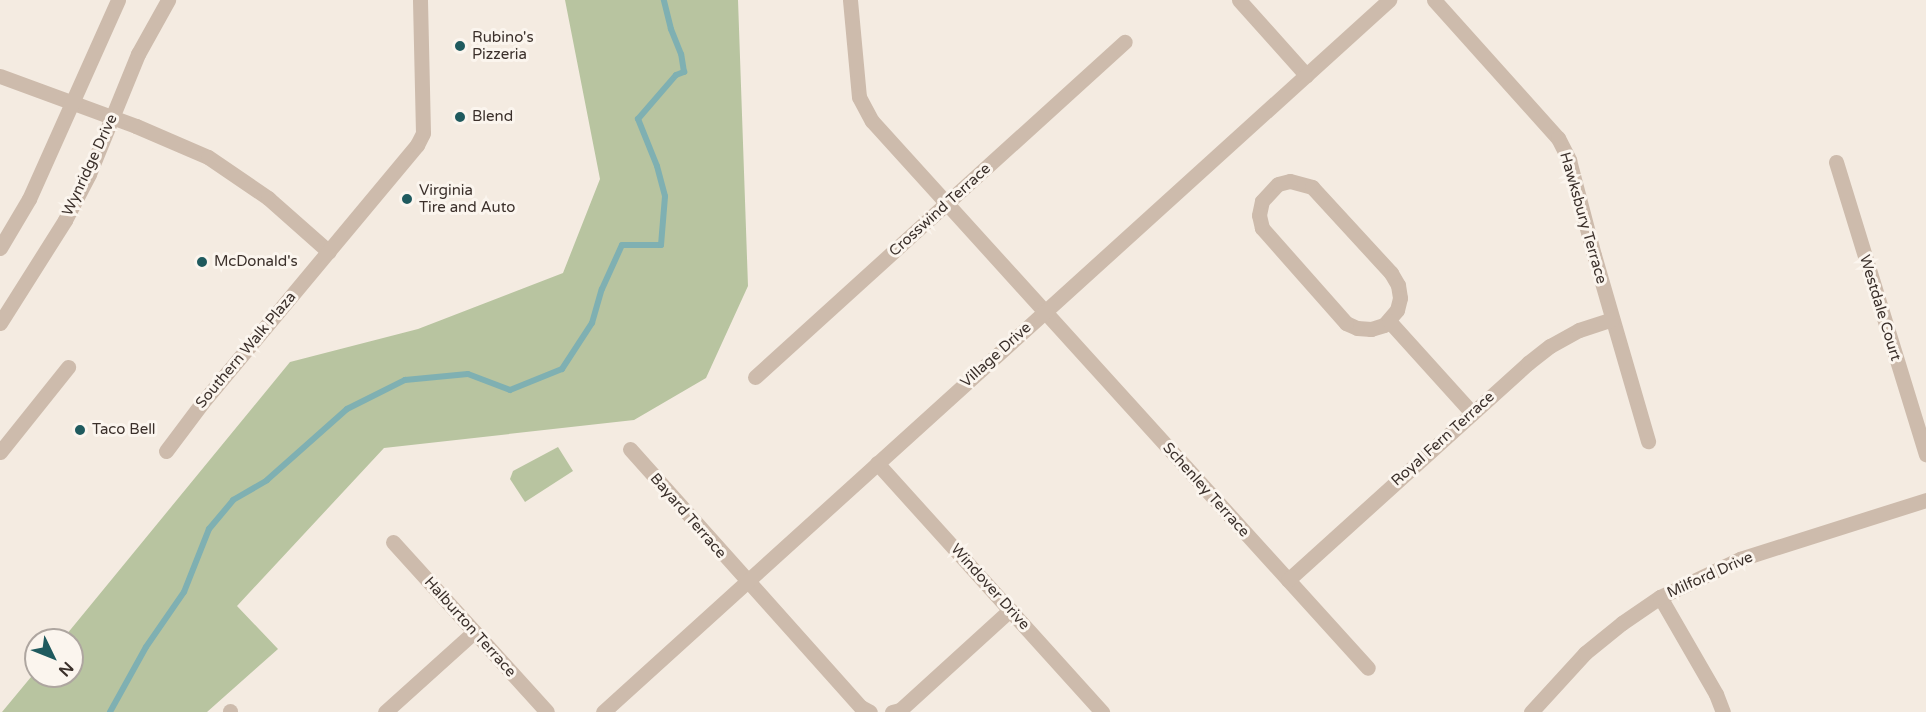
<!DOCTYPE html>
<html>
<head>
<meta charset="utf-8">
<style>
  body { margin:0 }
  #map { position:relative; width:1926px; height:712px; overflow:hidden; background:#f4ebe1; font-family:"Varela Round",sans-serif }
  div>[style] { position:absolute }
  .green>* { inset:0; background:#b8c4a0 }
  .stream>* { height:6px; margin:-3px; padding:0 3px; transform-origin:3px; border-radius:3px; background:#7fb0b2 }
  .minor>* { height:15px; margin:-7.5px; padding:0 7.5px; transform-origin:7.5px; border-radius:7.5px; background:#cdbbac }
  .dots>* { width:16px; height:16px; translate:-50% -50%; box-sizing:border-box; border:3px solid #fbf5ee; border-radius:50% }
  span { translate:-50% -50%; white-space:nowrap; text-align:center; line-height:1.15; -webkit-text-stroke:6px #fbf5ee; paint-order:stroke }
  .poi-label { font-size:15px; color:#3b302b }
  .left { translate:0 -50%; text-align:left }
  .street-label { font-size:15px; color:#3b302b }
  .north { position:absolute; left:24px; top:628px; width:60px; height:60px; box-sizing:border-box; background:#fbf5ee; border:2px solid #aea6a0; border-radius:50%; rotate:133deg; font-size:16px; font-weight:700; line-height:24px; text-align:center; color:#3b302b }
  .north::after { content:''; display:block; margin:auto; width:21px; height:27px; background:#1f5a5e; clip-path:polygon(50% 0,100% 100%,50% 72%,0 100%) }
</style>
</head>
<body>
<div id="map">
  <div class="green">
    <i style="clip-path:polygon(565px 0,738px 0,748px 286px,706px 378px,634px 420px,384px 448px,237px 606px,278px 649px,207px 712px,2px 712px,36px 671px,36px 676px,72px 676px,72px 640px,62px 640px,290px 362px,418px 329px,563px 273px,600px 179px)"></i>
    <i style="clip-path:polygon(558px 447px,573px 471px,525px 502px,510px 479px,513px 471px)"></i>
  </div>
  <div class="stream">
    <i style="left:110px;top:712px;width:74px;rotate:-61deg"></i>
    <i style="left:146px;top:647px;width:67px;rotate:-55.4deg"></i>
    <i style="left:184px;top:592px;width:68px;rotate:-68.4deg"></i>
    <i style="left:209px;top:529px;width:38px;rotate:-50deg"></i>
    <i style="left:233px;top:500px;width:39px;rotate:-30deg"></i>
    <i style="left:267px;top:480px;width:107px;rotate:-41.6deg"></i>
    <i style="left:347px;top:409px;width:65px;rotate:-26.6deg"></i>
    <i style="left:405px;top:380px;width:63px;rotate:-5.4deg"></i>
    <i style="left:468px;top:374px;width:45px;rotate:20.9deg"></i>
    <i style="left:510px;top:390px;width:56px;rotate:-22deg"></i>
    <i style="left:562px;top:369px;width:55px;rotate:-56.9deg"></i>
    <i style="left:592px;top:323px;width:35px;rotate:-74deg"></i>
    <i style="left:602px;top:289px;width:48px;rotate:-65.6deg"></i>
    <i style="left:622px;top:245px;width:39px"></i>
    <i style="left:661px;top:245px;width:49px;rotate:-85.3deg"></i>
    <i style="left:665px;top:196px;width:31px;rotate:-105deg"></i>
    <i style="left:657px;top:166px;width:51px;rotate:-112deg"></i>
    <i style="left:638px;top:119px;width:58px;rotate:-49.2deg"></i>
    <i style="left:676px;top:75px;width:9px;rotate:-21deg"></i>
    <i style="left:684px;top:72px;width:18px;rotate:-99deg"></i>
    <i style="left:681px;top:54px;width:27px;rotate:-112deg"></i>
    <i style="left:671px;top:29px;width:30px;rotate:-104deg"></i>
  </div>
  <div class="minor">
    <i style="left:850px;top:0;width:97px;rotate:84.7deg"></i>
    <i style="left:859px;top:97px;width:27px;rotate:62deg"></i>
    <i style="left:872px;top:121px;width:738px;rotate:47.8deg"></i>
    <i style="left:1239px;top:0;width:101px;rotate:48.2deg"></i>
    <i style="left:1434px;top:0;width:186px;rotate:48.1deg"></i>
    <i style="left:1558px;top:138px;width:25px;rotate:63deg"></i>
    <i style="left:1569px;top:160px;width:98px;rotate:75.3deg"></i>
    <i style="left:1594px;top:255px;width:194px;rotate:73.8deg"></i>
    <i style="left:0;top:76px;width:145px;rotate:20.2deg"></i>
    <i style="left:136px;top:126px;width:78px;rotate:23.3deg"></i>
    <i style="left:208px;top:157px;width:73px;rotate:34.3deg"></i>
    <i style="left:268px;top:198px;width:81px;rotate:41.5deg"></i>
    <i style="left:1836px;top:162px;width:306px;rotate:72.9deg"></i>
    <i style="left:1290px;top:181px;width:23px;rotate:15deg"></i>
    <i style="left:1312px;top:187px;width:117px;rotate:47.4deg"></i>
    <i style="left:1391px;top:273px;width:14px;rotate:60deg"></i>
    <i style="left:1398px;top:285px;width:13px;rotate:81deg"></i>
    <i style="left:1400px;top:298px;width:12px;rotate:104deg"></i>
    <i style="left:1397px;top:310px;width:20px;rotate:131deg"></i>
    <i style="left:1384px;top:325px;width:14px;rotate:163deg"></i>
    <i style="left:1371px;top:329px;width:14px;rotate:-176deg"></i>
    <i style="left:1357px;top:328px;width:12px;rotate:-156deg"></i>
    <i style="left:1346px;top:323px;width:127px;rotate:-131.5deg"></i>
    <i style="left:1262px;top:228px;width:13px;rotate:-103deg"></i>
    <i style="left:1259px;top:215px;width:14px;rotate:-78deg"></i>
    <i style="left:1262px;top:201px;width:23px;rotate:-47deg"></i>
    <i style="left:1278px;top:184px;width:12px;rotate:-14deg"></i>
    <i style="left:0;top:248px;width:57px;rotate:-59.4deg"></i>
    <i style="left:29px;top:199px;width:218px;rotate:-65.9deg"></i>
    <i style="left:1389px;top:321px;width:124px;rotate:47.9deg"></i>
    <i style="left:0;top:323px;width:122px;rotate:-57.7deg"></i>
    <i style="left:65px;top:220px;width:52px;rotate:-62.4deg"></i>
    <i style="left:89px;top:174px;width:130px;rotate:-67.8deg"></i>
    <i style="left:138px;top:54px;width:62px;rotate:-60.9deg"></i>
    <i style="left:755px;top:377px;width:499px;rotate:-42.2deg"></i>
    <i style="left:630px;top:449px;width:346px;rotate:48.2deg"></i>
    <i style="left:861px;top:707px;width:10px;rotate:29deg"></i>
    <i style="left:166px;top:451px;width:60px;rotate:-53.1deg"></i>
    <i style="left:202px;top:403px;width:336px;rotate:-50.2deg"></i>
    <i style="left:417px;top:145px;width:13px;rotate:-63deg"></i>
    <i style="left:423px;top:133px;width:133px;rotate:-91.3deg"></i>
    <i style="left:0;top:452px;width:109px;rotate:-51.3deg"></i>
    <i style="left:877px;top:463px;width:336px;rotate:47.9deg"></i>
    <i style="left:393px;top:542px;width:229px;rotate:47.8deg"></i>
    <i style="left:1288px;top:580px;width:324px;rotate:-42.1deg"></i>
    <i style="left:1528px;top:363px;width:28px;rotate:-38deg"></i>
    <i style="left:1550px;top:346px;width:33px;rotate:-29deg"></i>
    <i style="left:1579px;top:330px;width:35px;rotate:-18deg"></i>
    <i style="left:1660px;top:597px;width:112px;rotate:60deg"></i>
    <i style="left:1716px;top:694px;width:19px;rotate:69deg"></i>
    <i style="left:230px;top:711px;width:1px;rotate:90deg"></i>
    <i style="left:385px;top:712px;width:120px;rotate:-42deg"></i>
    <i style="left:603px;top:712px;width:1061px;rotate:-42.17deg"></i>
    <i style="left:892px;top:712px;width:8px;rotate:-14deg"></i>
    <i style="left:900px;top:710px;width:149px;rotate:-42.3deg"></i>
    <i style="left:1531px;top:712px;width:80px;rotate:-47.5deg"></i>
    <i style="left:1585px;top:653px;width:48px;rotate:-39deg"></i>
    <i style="left:1622px;top:623px;width:46px;rotate:-34.4deg"></i>
    <i style="left:1660px;top:597px;width:89px;rotate:-25.4deg"></i>
    <i style="left:1740px;top:559px;width:195px;rotate:-17.6deg"></i>
  </div>
  <div class="dots">
    <i style="left:460px;top:46px;background:#1f5a5e"></i>
    <i style="left:460px;top:117px;background:#1f5a5e"></i>
    <i style="left:407px;top:199px;background:#1f5a5e"></i>
    <i style="left:202px;top:262px;background:#1f5a5e"></i>
    <i style="left:80px;top:430px;background:#1f5a5e"></i>
  </div>
  <div class="poi-label">
    <span class="left" style="left:472px;top:46px">Rubino's<br>Pizzeria</span>
    <span class="left" style="left:472px;top:117px">Blend</span>
    <span class="left" style="left:419px;top:199px">Virginia<br>Tire and Auto</span>
    <span class="left" style="left:214px;top:262px">McDonald's</span>
    <span class="left" style="left:92px;top:430px">Taco Bell</span>
  </div>
  <div class="street-label">
    <span style="left:90px;top:165px;rotate:-65deg">Wynridge Drive</span>
    <span style="left:940px;top:210px;rotate:-42deg">Crosswind Terrace</span>
    <span style="left:1583px;top:218px;rotate:74deg">Hawksbury Terrace</span>
    <span style="left:1880px;top:308px;rotate:73deg">Westdale Court</span>
    <span style="left:246px;top:350px;rotate:-50deg">Southern Walk Plaza</span>
    <span style="left:996px;top:355px;rotate:-42deg">Village Drive</span>
    <span style="left:1443px;top:439px;rotate:-42deg">Royal Fern Terrace</span>
    <span style="left:1206px;top:490px;rotate:48deg">Schenley Terrace</span>
    <span style="left:688px;top:516px;rotate:49deg">Bayard Terrace</span>
    <span style="left:1710px;top:575px;rotate:-24deg">Milford Drive</span>
    <span style="left:990px;top:587px;rotate:48deg">Windover Drive</span>
    <span style="left:470px;top:627px;rotate:48deg">Halburton Terrace</span>
  </div>
  <div class="north">N</div>
</div>
</body>
</html>
